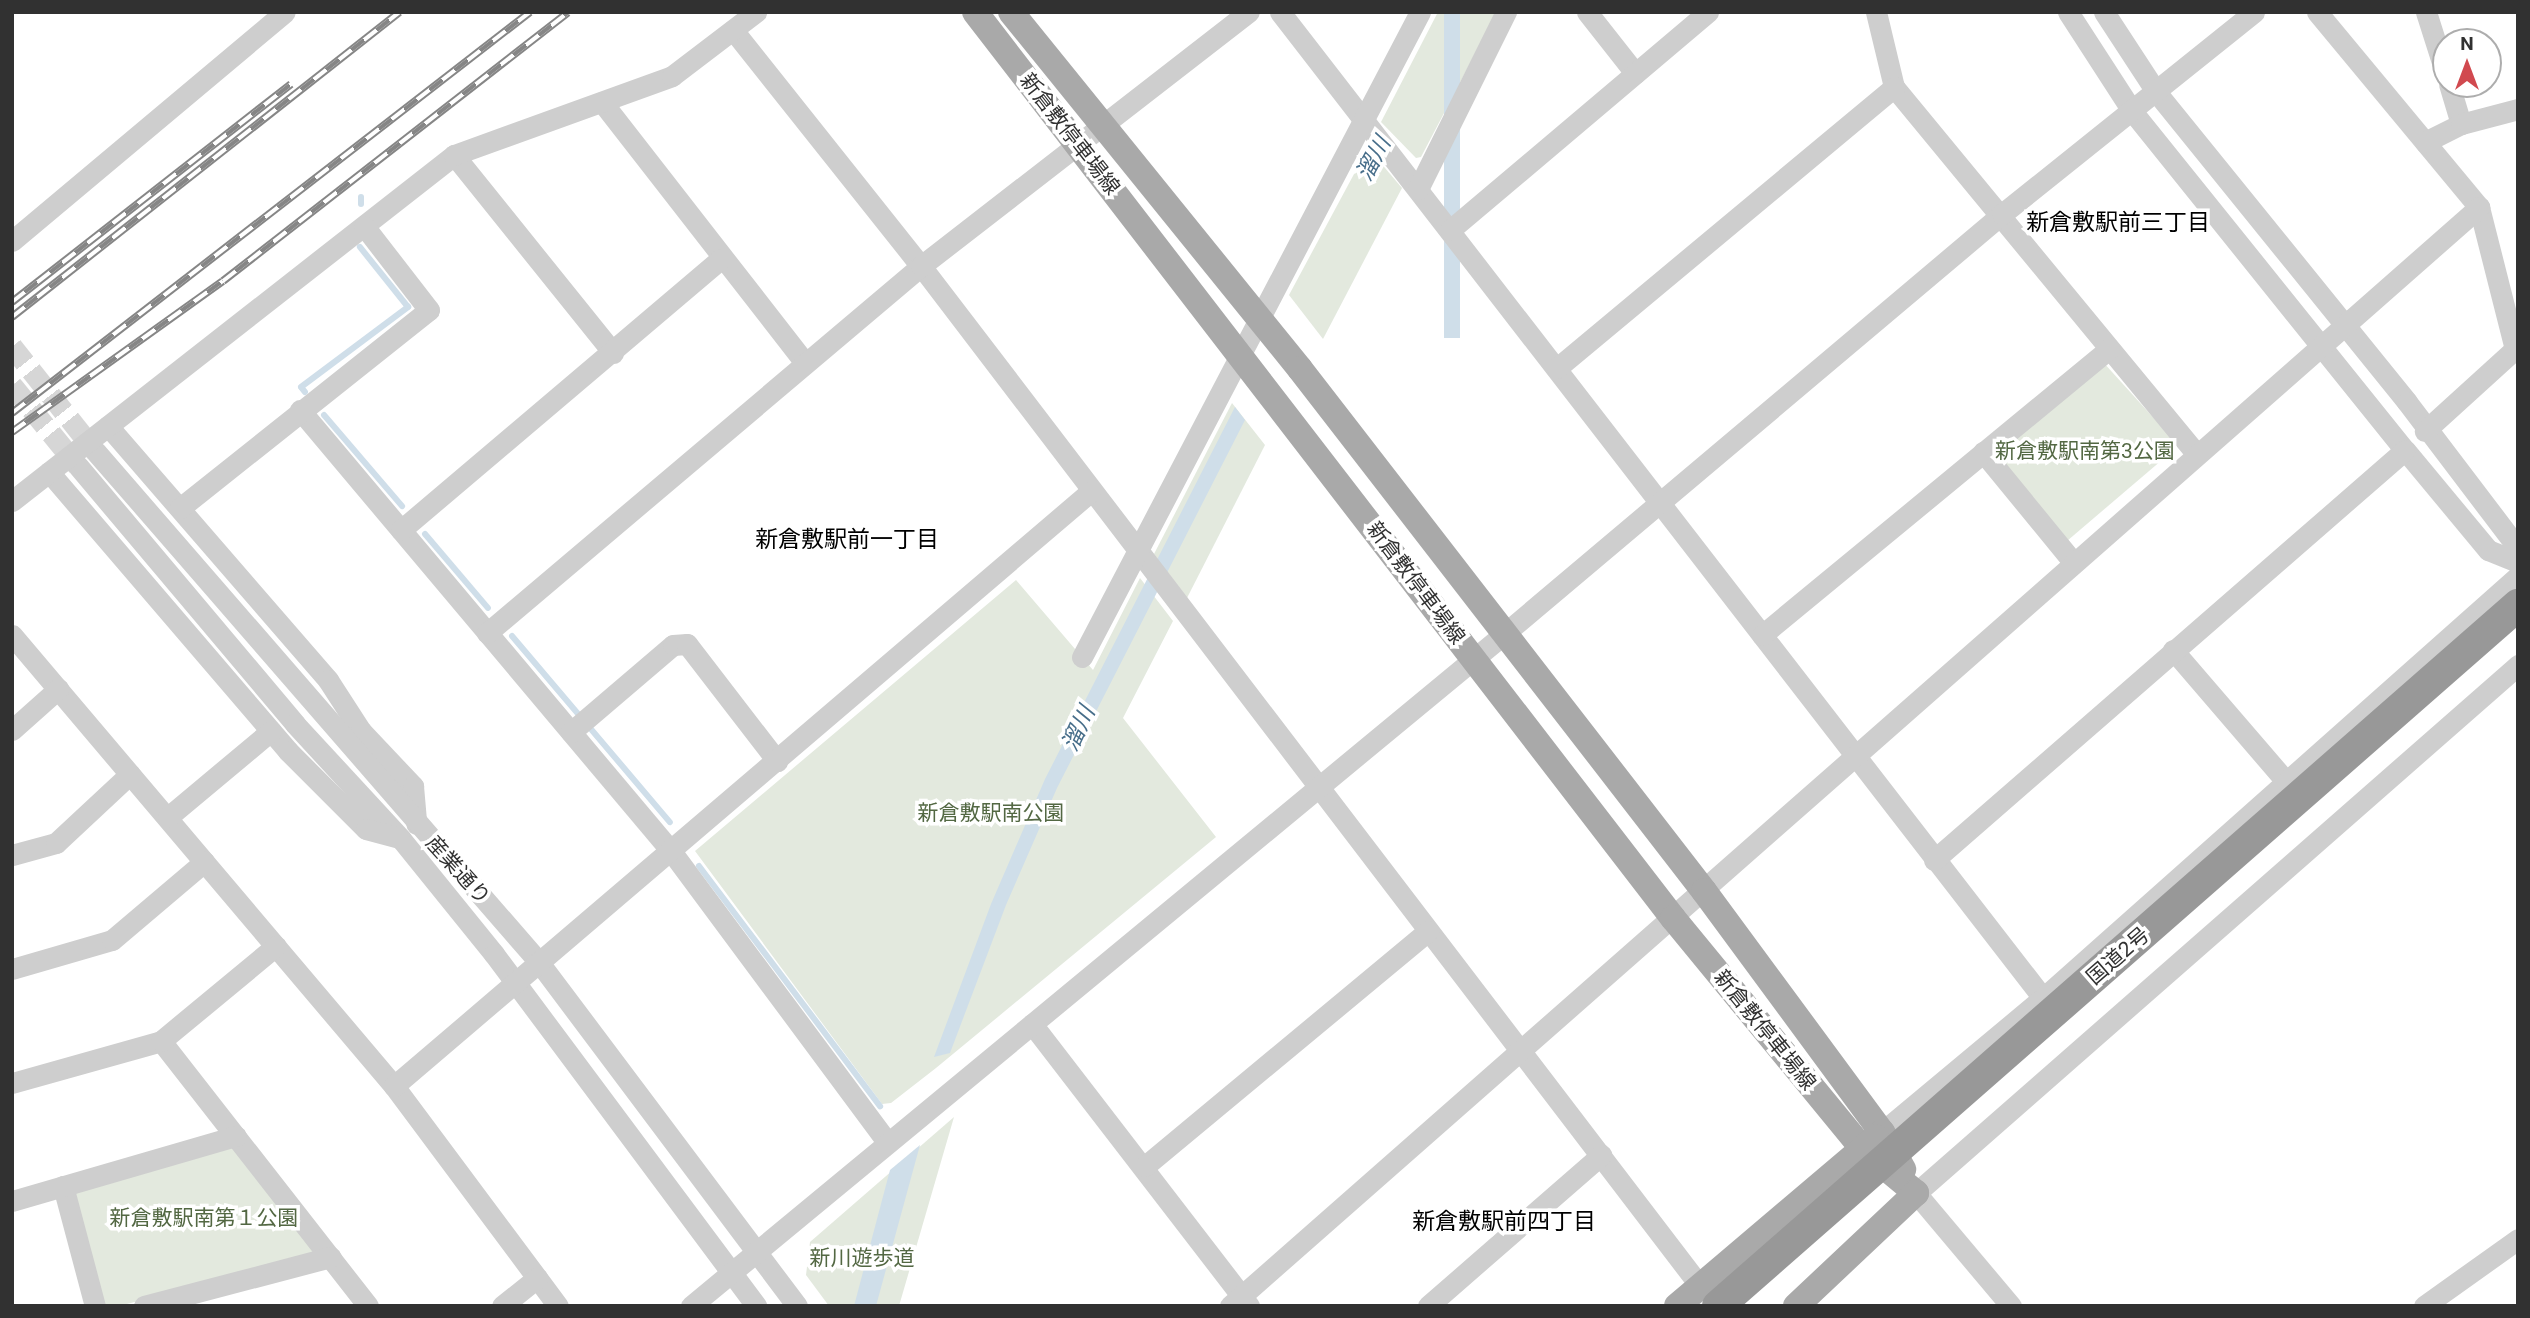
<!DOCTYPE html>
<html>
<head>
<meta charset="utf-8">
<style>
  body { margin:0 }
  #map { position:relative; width:2530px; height:1318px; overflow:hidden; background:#fff; font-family:Roboto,"Noto Sans JP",sans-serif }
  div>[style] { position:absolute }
  .green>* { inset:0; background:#e3e9de }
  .water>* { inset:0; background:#cfdee9; transform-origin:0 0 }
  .stream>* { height:6px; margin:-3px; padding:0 3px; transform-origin:3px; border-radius:3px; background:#cfdee9 }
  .minor-tunnel>* { height:21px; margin-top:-10.5px; transform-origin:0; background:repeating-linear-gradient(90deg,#d6d6d6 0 21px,transparent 0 31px) }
  .minor>* { height:21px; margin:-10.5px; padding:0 10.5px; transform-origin:10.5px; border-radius:10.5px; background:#cecece }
  .major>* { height:26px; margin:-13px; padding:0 13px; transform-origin:13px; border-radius:13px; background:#a9a9a9 }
  .rail>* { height:8px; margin-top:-4px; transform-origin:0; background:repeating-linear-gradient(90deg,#fff 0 16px,#868686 0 32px); box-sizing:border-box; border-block:2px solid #868686 }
  .highway-bridge>* { height:32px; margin:-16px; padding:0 16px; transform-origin:16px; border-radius:16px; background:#989898 }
  span { translate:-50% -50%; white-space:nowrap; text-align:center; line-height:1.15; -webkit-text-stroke:7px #fff; paint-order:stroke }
  .street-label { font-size:21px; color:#313131 }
  .park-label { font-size:21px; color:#536843 }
  .water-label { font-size:23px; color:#476e8a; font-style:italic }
  .neighbourhood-label { font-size:23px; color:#000 }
  .frame { position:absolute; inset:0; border:14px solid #313131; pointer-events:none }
  .north { position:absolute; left:2432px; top:28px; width:70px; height:70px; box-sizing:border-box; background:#fff; border:2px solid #adadad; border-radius:50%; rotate:0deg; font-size:19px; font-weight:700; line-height:28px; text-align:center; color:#313131 }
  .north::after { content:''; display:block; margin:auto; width:24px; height:32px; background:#d1494f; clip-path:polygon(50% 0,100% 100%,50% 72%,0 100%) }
</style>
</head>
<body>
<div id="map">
  <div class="green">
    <i style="clip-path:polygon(1438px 12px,1497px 12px,1421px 157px,1416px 158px,1381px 122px)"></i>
    <i style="clip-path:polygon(1368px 148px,1402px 188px,1323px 339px,1289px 295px)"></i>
    <i style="clip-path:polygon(2103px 362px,2170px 436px,2169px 454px,2067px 541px,1993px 452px)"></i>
    <i style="clip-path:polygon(1232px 403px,1265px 445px,1187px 598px,1154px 554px)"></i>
    <i style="clip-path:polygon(1140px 578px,1173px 621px,1123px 718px,1216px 837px,936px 1068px,891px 1103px,882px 1104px,695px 851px,1016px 580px,1093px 670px)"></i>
    <i style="clip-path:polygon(954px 1117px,899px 1306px,829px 1306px,806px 1275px,810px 1242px)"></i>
    <i style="clip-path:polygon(232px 1144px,319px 1255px,119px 1306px,99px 1306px,68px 1190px)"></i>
  </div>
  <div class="water">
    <i style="left:1444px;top:12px;width:16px;height:326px"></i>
    <i style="clip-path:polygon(1235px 407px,1245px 420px,1057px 788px,1006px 905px,950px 1053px,934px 1057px,991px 904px,1045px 779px)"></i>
    <i style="clip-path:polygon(920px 1145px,876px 1306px,854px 1306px,890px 1170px)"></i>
  </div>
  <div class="stream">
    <i style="left:361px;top:197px;width:7px;rotate:90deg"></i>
    <i style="left:305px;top:392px;width:6px;rotate:-129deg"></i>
    <i style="left:301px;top:387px;width:134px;rotate:-36.8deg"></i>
    <i style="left:408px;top:307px;width:77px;rotate:-128.7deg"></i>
    <i style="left:324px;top:415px;width:120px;rotate:49.4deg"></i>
    <i style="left:425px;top:534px;width:97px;rotate:49.6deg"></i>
    <i style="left:512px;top:636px;width:244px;rotate:49.7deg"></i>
    <i style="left:699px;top:866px;width:301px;rotate:53deg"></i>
  </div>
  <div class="minor-tunnel">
    <i style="left:12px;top:346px;width:135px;rotate:51.6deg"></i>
    <i style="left:12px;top:385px;width:104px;rotate:50.8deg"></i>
  </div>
  <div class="minor">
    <i style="left:1280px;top:12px;width:1247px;rotate:52.27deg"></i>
    <i style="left:1587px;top:12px;width:78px;rotate:51.8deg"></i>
    <i style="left:1876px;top:12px;width:77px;rotate:76.5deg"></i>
    <i style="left:1894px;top:87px;width:475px;rotate:50.5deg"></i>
    <i style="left:2068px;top:12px;width:118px;rotate:57.1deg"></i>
    <i style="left:2132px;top:111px;width:435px;rotate:51.2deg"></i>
    <i style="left:2405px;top:450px;width:130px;rotate:50.3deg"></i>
    <i style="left:2488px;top:550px;width:32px;rotate:22deg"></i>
    <i style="left:2104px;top:12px;width:97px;rotate:56.8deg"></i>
    <i style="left:2157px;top:93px;width:397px;rotate:51deg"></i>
    <i style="left:2407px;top:402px;width:183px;rotate:52.8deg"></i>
    <i style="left:2317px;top:12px;width:254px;rotate:50.3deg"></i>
    <i style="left:2479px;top:207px;width:146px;rotate:75.8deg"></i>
    <i style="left:2515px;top:349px;width:122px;rotate:137.7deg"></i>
    <i style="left:2426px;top:12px;width:66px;rotate:72.4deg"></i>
    <i style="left:733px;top:30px;width:302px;rotate:51.5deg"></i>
    <i style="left:921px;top:266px;width:1283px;rotate:52.63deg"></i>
    <i style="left:2449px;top:84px;width:42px;rotate:73.3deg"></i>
    <i style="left:602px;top:102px;width:331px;rotate:52.1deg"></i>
    <i style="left:2425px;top:142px;width:40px;rotate:-26.6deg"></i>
    <i style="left:2461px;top:124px;width:59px;rotate:-14.7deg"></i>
    <i style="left:454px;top:155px;width:254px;rotate:51.2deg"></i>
    <i style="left:1418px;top:189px;width:198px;rotate:-63.6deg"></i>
    <i style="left:1450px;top:230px;width:338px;rotate:-40.2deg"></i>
    <i style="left:12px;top:241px;width:356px;rotate:-40deg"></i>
    <i style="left:1557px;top:368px;width:439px;rotate:-39.8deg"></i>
    <i style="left:300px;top:410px;width:576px;rotate:49.93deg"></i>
    <i style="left:671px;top:851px;width:362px;rotate:53.4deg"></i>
    <i style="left:108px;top:426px;width:336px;rotate:49.1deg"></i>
    <i style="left:328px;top:680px;width:61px;rotate:57.1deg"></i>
    <i style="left:361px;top:731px;width:76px;rotate:46.6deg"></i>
    <i style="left:413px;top:786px;width:38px;rotate:85deg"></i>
    <i style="left:96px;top:452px;width:674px;rotate:49.03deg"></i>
    <i style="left:538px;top:961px;width:431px;rotate:53.1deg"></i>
    <i style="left:1983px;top:452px;width:142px;rotate:50.7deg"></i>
    <i style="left:78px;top:466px;width:337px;rotate:49.9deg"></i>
    <i style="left:295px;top:724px;width:156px;rotate:47.3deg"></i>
    <i style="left:401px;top:839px;width:148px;rotate:51deg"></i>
    <i style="left:494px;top:954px;width:439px;rotate:53.3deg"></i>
    <i style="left:49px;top:472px;width:367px;rotate:49.4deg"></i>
    <i style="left:288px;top:751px;width:110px;rotate:45deg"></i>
    <i style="left:366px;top:829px;width:34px;rotate:15deg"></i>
    <i style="left:12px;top:501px;width:561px;rotate:-38.05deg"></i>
    <i style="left:454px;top:155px;width:232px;rotate:-19.9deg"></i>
    <i style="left:672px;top:76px;width:106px;rotate:-37.3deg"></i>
    <i style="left:180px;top:508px;width:318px;rotate:-38.5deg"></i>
    <i style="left:429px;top:310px;width:106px;rotate:-127.7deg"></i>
    <i style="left:401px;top:530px;width:419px;rotate:-40.3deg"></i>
    <i style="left:487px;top:633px;width:568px;rotate:-40.22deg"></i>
    <i style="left:921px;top:266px;width:415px;rotate:-37.8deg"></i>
    <i style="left:12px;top:635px;width:591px;rotate:49.74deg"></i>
    <i style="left:394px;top:1086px;width:274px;rotate:53.3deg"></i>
    <i style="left:1762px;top:635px;width:450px;rotate:-39.5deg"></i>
    <i style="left:2173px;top:650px;width:172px;rotate:49.3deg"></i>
    <i style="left:1082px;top:657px;width:728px;rotate:-62.34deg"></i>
    <i style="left:12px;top:730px;width:62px;rotate:-41.7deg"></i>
    <i style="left:571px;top:732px;width:134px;rotate:-40.5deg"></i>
    <i style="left:673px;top:645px;width:14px;rotate:-4deg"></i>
    <i style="left:687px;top:644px;width:148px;rotate:52.4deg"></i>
    <i style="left:168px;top:817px;width:134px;rotate:-39.9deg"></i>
    <i style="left:12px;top:855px;width:46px;rotate:-15.3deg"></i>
    <i style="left:56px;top:843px;width:101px;rotate:-43deg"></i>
    <i style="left:1934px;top:860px;width:624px;rotate:-41.04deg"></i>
    <i style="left:12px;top:969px;width:104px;rotate:-16.2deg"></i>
    <i style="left:112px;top:940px;width:121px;rotate:-40.3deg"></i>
    <i style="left:1032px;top:1024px;width:356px;rotate:52.4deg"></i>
    <i style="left:161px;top:1041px;width:336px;rotate:52deg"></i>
    <i style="left:12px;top:1083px;width:155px;rotate:-15.7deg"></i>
    <i style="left:161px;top:1041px;width:149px;rotate:-39.6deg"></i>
    <i style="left:394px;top:1086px;width:915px;rotate:-40.48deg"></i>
    <i style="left:1882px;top:1132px;width:209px;rotate:-39.8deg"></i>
    <i style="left:2043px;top:998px;width:635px;rotate:-41.62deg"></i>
    <i style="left:1145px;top:1166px;width:368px;rotate:-39.7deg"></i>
    <i style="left:63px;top:1186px;width:124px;rotate:75.1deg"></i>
    <i style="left:12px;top:1201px;width:233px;rotate:-16.2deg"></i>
    <i style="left:144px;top:1306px;width:193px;rotate:-14.7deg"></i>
    <i style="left:502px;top:1306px;width:45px;rotate:-38.7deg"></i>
    <i style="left:691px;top:1306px;width:1055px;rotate:-39.58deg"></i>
    <i style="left:1504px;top:634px;width:651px;rotate:-40.14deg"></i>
    <i style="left:2002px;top:214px;width:323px;rotate:-38.7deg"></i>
    <i style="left:1230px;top:1306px;width:1664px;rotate:-41.34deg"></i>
    <i style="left:1428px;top:1306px;width:230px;rotate:-41.1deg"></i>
    <i style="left:2011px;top:1306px;width:148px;rotate:-130.1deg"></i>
    <i style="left:1916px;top:1193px;width:801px;rotate:-41.25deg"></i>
    <i style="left:2424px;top:1306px;width:115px;rotate:-35.5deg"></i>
  </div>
  <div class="major">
    <i style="left:975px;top:12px;width:1144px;rotate:52.39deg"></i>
    <i style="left:1673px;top:918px;width:299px;rotate:50.6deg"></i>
    <i style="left:1863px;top:1149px;width:69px;rotate:39.7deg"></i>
    <i style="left:1011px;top:12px;width:459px;rotate:51deg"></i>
    <i style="left:1300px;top:369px;width:660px;rotate:52.26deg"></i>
    <i style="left:1704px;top:891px;width:300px;rotate:53.6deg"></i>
    <i style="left:1882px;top:1132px;width:43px;rotate:60.4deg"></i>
    <i style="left:1677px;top:1306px;width:261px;rotate:-40.3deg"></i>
    <i style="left:1796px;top:1306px;width:165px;rotate:-43.3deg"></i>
  </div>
  <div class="rail">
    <i style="left:12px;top:302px;width:354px;rotate:-38deg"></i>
    <i style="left:12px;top:317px;width:493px;rotate:-38.2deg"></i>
    <i style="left:12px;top:413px;width:655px;rotate:-37.74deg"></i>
    <i style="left:12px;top:432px;width:259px;rotate:-35.6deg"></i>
    <i style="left:223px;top:281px;width:437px;rotate:-37.9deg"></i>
  </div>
  <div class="highway-bridge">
    <i style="left:1718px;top:1306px;width:1064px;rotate:-41.23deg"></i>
  </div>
  <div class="street-label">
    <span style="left:1070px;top:134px;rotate:52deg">新倉敷停車場線</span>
    <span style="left:1416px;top:583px;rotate:53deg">新倉敷停車場線</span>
    <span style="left:458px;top:870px;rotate:48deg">産業通り</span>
    <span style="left:2118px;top:956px;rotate:-41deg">国道2号</span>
    <span style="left:1765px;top:1030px;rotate:51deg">新倉敷停車場線</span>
  </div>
  <div class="park-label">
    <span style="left:2085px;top:451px">新倉敷駅南第3公園</span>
    <span style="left:991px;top:813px">新倉敷駅南公園</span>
    <span style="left:204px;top:1218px">新倉敷駅南第１公園</span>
    <span style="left:862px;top:1258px">新川遊歩道</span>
  </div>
  <div class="water-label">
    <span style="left:1374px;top:159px;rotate:-62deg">溜川</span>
    <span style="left:1079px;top:729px;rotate:-65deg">溜川</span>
  </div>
  <div class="neighbourhood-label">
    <span style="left:2118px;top:223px">新倉敷駅前三丁目</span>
    <span style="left:847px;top:540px">新倉敷駅前一丁目</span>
    <span style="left:1504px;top:1222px">新倉敷駅前四丁目</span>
  </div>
  <div class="frame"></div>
  <div class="north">N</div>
</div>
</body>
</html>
